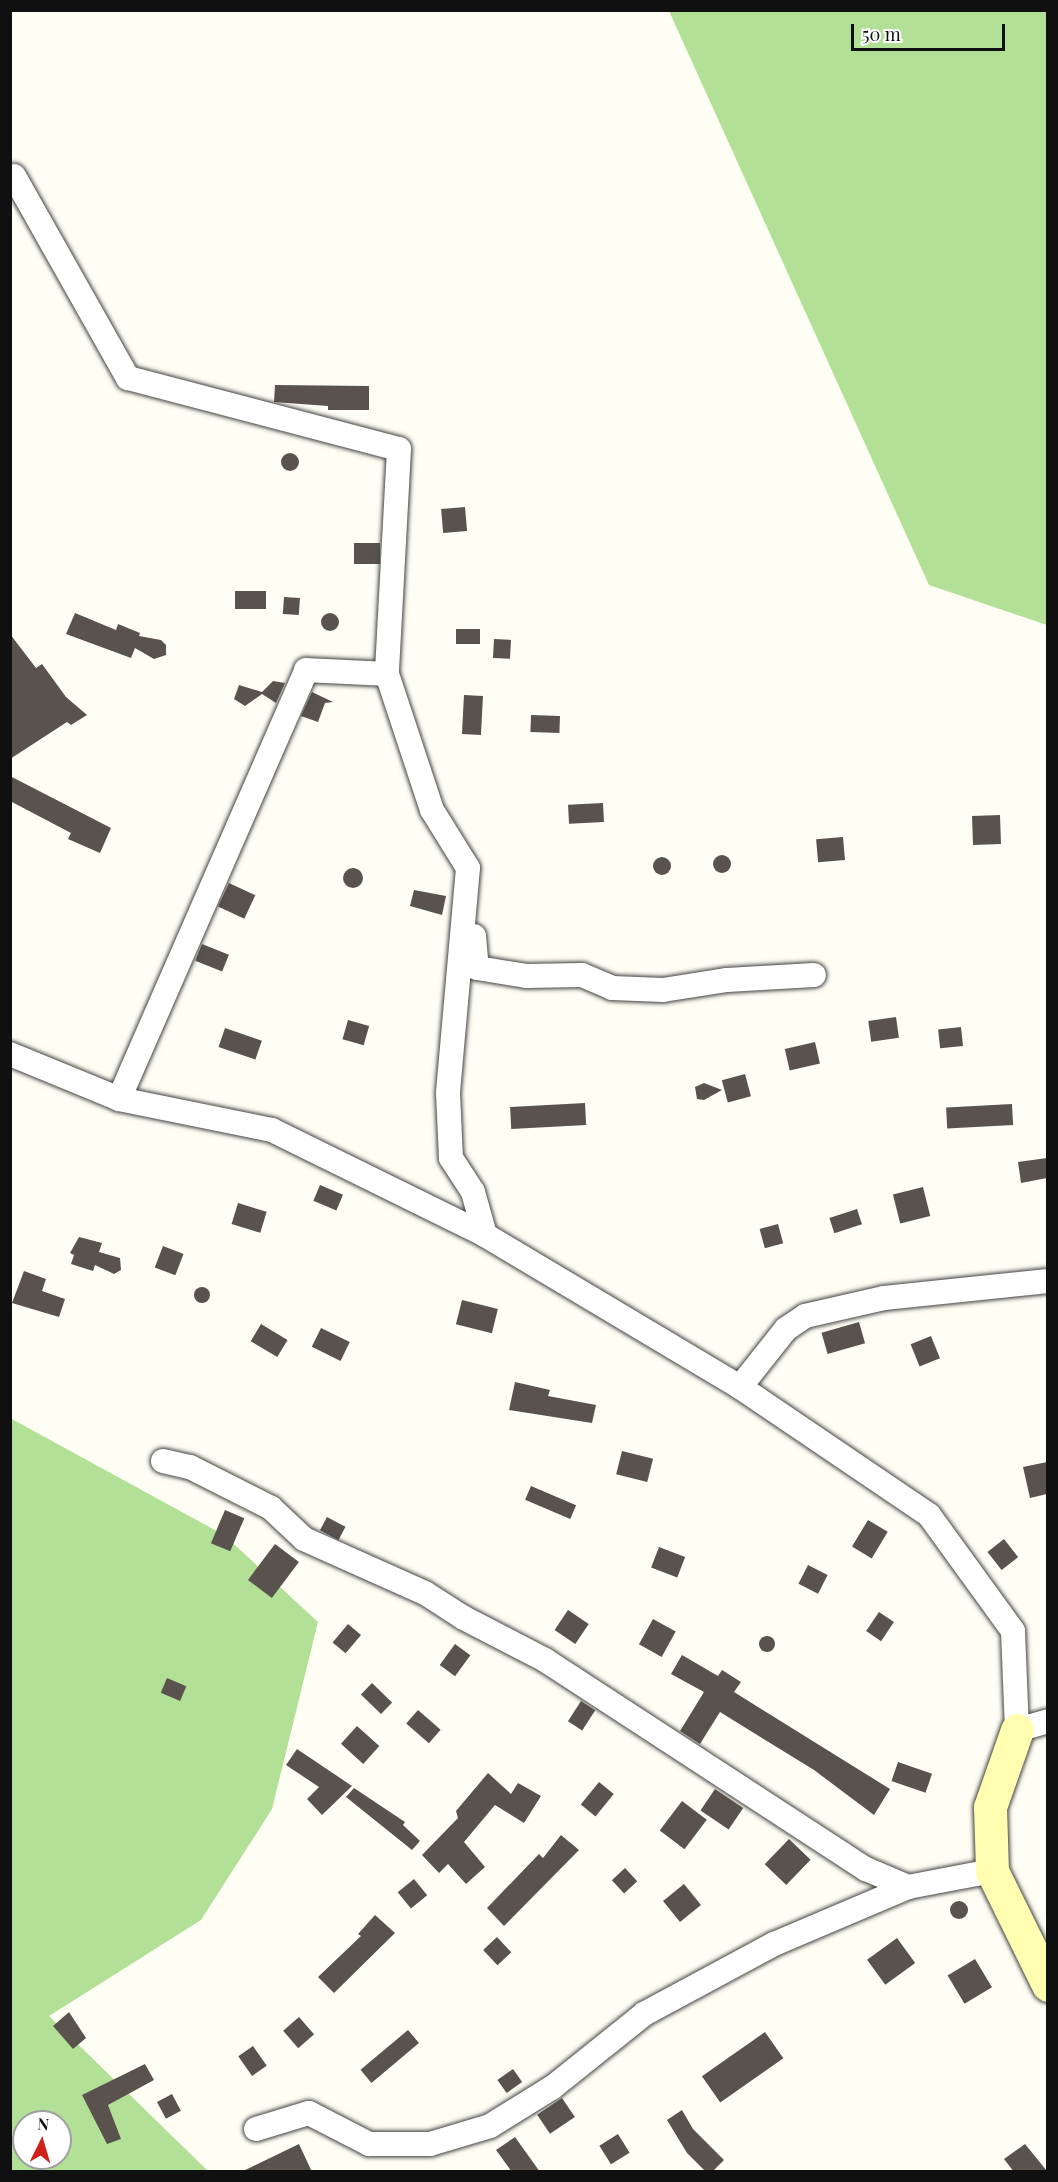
<!DOCTYPE html>
<html>
<head>
<meta charset="utf-8">
<style>
  body { margin:0 }
  #map { position:relative; width:1058px; height:2182px; overflow:hidden; background:#fffef4; font-family:"Playfair Display",serif }
  div>[style] { position:absolute }
  .forest>* { inset:0; background:#b2e097 }
  .building>* { inset:0; background:#5a524c; transform-origin:0 0 }
  .round { border-radius:50% }
  .roads { filter:drop-shadow(0 0 2px #434343) drop-shadow(0 0 2px #434343) }
  .street>* { height:24px; margin:-12px; padding:0 12px; transform-origin:12px; border-radius:12px; background:#fff }
  .secondary>* { height:33px; margin:-16.5px; padding:0 16.5px; transform-origin:16.5px; border-radius:16.5px; background:#fffdaf }
  span { translate:-50% -50%; white-space:nowrap; text-align:center; line-height:1.15; -webkit-text-stroke:6px #fff; paint-order:stroke }
  .frame { position:absolute; inset:0; border:12px solid #101010; pointer-events:none }
  .north { position:absolute; left:12px; top:2110px; width:60px; height:60px; box-sizing:border-box; background:#fff; border:2px solid #9f9f9f; border-radius:50%; rotate:5deg; font-size:16px; font-weight:700; line-height:24px; text-align:center; color:#101010 }
  .north::after { content:''; display:block; margin:auto; width:21px; height:27px; background:#ce211b; clip-path:polygon(50% 0,100% 100%,50% 72%,0 100%) }
  .scale { position:absolute; left:851px; top:24px; width:154px; height:27px; box-sizing:border-box; border:3px solid #101010; border-top:0; padding-left:8px; font-size:18px; line-height:21px; white-space:nowrap; color:#101010; -webkit-text-stroke:4px #fff; paint-order:stroke }
</style>
</head>
<body>
<div id="map">
  <div class="forest">
    <i style="clip-path:polygon(669px 11px,1047px 11px,1047px 625px,929px 585px)"></i>
    <i style="clip-path:polygon(evenodd,10px 1418px,224px 1535px,318px 1622px,272px 1809px,201px 1920px,49px 2016px,208px 2171px,11px 2171px,10px 1418px,24px 2122px,60px 2122px,60px 2158px,24px 2158px,24px 2122px)"></i>
  </div>
  <div class="building">
    <i style="clip-path:polygon(275px 385px,369px 386px,369px 410px,328px 410px,328px 406px,274px 402px)"></i>
    <i class="round" style="left:281px;top:453px;width:18px;height:18px"></i>
    <i style="left:465px;top:507px;width:24px;height:24px;rotate:85deg"></i>
    <i style="left:354px;top:543px;width:26px;height:21px"></i>
    <i style="left:266px;top:591px;width:18px;height:31px;rotate:90deg"></i>
    <i style="left:284px;top:597px;width:16px;height:17px;rotate:4deg"></i>
    <i class="round" style="left:321px;top:613px;width:18px;height:18px"></i>
    <i style="clip-path:polygon(75px 613px,116px 630px,118px 624px,140px 633px,139px 636px,161px 640px,166px 645px,166px 655px,154px 659px,135px 648px,131px 658px,66px 634px)"></i>
    <i style="left:456px;top:629px;width:24px;height:15px"></i>
    <i style="clip-path:polygon(10px 634px,36px 668px,42px 664px,66px 697px,87px 715px,71px 725px,67px 722px,10px 759px)"></i>
    <i style="left:494px;top:639px;width:17px;height:19px;rotate:3deg"></i>
    <i style="clip-path:polygon(273px 681px,285px 683px,276px 703px,262px 694px,245px 706px,234px 699px,239px 685px,262px 692px)"></i>
    <i style="clip-path:polygon(312px 692px,333px 702px,325px 703px,318px 722px,301px 716px)"></i>
    <i style="left:464px;top:695px;width:19px;height:39px;rotate:3deg"></i>
    <i style="left:531px;top:715px;width:29px;height:17px;rotate:2deg"></i>
    <i style="clip-path:polygon(10px 776px,111px 828px,100px 853px,68px 839px,71px 833px,10px 801px)"></i>
    <i style="left:603px;top:803px;width:19px;height:35px;rotate:87deg"></i>
    <i style="left:1000px;top:815px;width:29px;height:28px;rotate:88deg"></i>
    <i style="left:843px;top:837px;width:23px;height:27px;rotate:85deg"></i>
    <i class="round" style="left:713px;top:855px;width:18px;height:18px"></i>
    <i class="round" style="left:653px;top:857px;width:18px;height:18px"></i>
    <i class="round" style="left:343px;top:868px;width:20px;height:20px"></i>
    <i style="left:229px;top:883px;width:29px;height:26px;rotate:25deg"></i>
    <i style="clip-path:polygon(414px 890px,446px 896px,442px 915px,410px 906px)"></i>
    <i style="left:202px;top:944px;width:29px;height:18px;rotate:22deg"></i>
    <i style="left:896px;top:1017px;width:21px;height:28px;rotate:82deg"></i>
    <i style="left:348px;top:1020px;width:22px;height:20px;rotate:16deg"></i>
    <i style="left:961px;top:1027px;width:19px;height:23px;rotate:84deg"></i>
    <i style="left:225px;top:1028px;width:39px;height:20px;rotate:19deg"></i>
    <i style="left:815px;top:1042px;width:22px;height:31px;rotate:77deg"></i>
    <i style="left:745px;top:1074px;width:23px;height:24px;rotate:75deg"></i>
    <i style="clip-path:polygon(704px 1083px,722px 1090px,704px 1100px,697px 1099px,695px 1087px)"></i>
    <i style="left:585px;top:1103px;width:22px;height:75px;rotate:87deg"></i>
    <i style="left:1012px;top:1104px;width:21px;height:66px;rotate:87deg"></i>
    <i style="clip-path:polygon(1047px 1158px,1047px 1178px,1021px 1183px,1018px 1162px)"></i>
    <i style="left:320px;top:1185px;width:25px;height:17px;rotate:23deg"></i>
    <i style="left:923px;top:1187px;width:30px;height:31px;rotate:76deg"></i>
    <i style="left:238px;top:1203px;width:30px;height:22px;rotate:17deg"></i>
    <i style="left:857px;top:1209px;width:16px;height:29px;rotate:72deg"></i>
    <i style="left:778px;top:1224px;width:20px;height:19px;rotate:75deg"></i>
    <i style="clip-path:polygon(79px 1237px,102px 1243px,99px 1252px,120px 1258px,121px 1270px,114px 1274px,95px 1265px,93px 1271px,71px 1264px,74px 1255px,70px 1253px)"></i>
    <i style="left:163px;top:1246px;width:22px;height:23px;rotate:21deg"></i>
    <i style="clip-path:polygon(24px 1271px,46px 1279px,42px 1291px,65px 1299px,59px 1317px,12px 1303px)"></i>
    <i class="round" style="left:194px;top:1287px;width:16px;height:16px"></i>
    <i style="left:462px;top:1300px;width:37px;height:25px;rotate:14deg"></i>
    <i style="left:859px;top:1322px;width:22px;height:39px;rotate:74deg"></i>
    <i style="left:261px;top:1324px;width:31px;height:20px;rotate:31deg"></i>
    <i style="left:321px;top:1328px;width:32px;height:21px;rotate:26deg"></i>
    <i style="left:931px;top:1336px;width:24px;height:22px;rotate:68deg"></i>
    <i style="clip-path:polygon(515px 1382px,550px 1390px,548px 1396px,596px 1405px,592px 1423px,509px 1410px)"></i>
    <i style="left:622px;top:1451px;width:32px;height:24px;rotate:14deg"></i>
    <i style="clip-path:polygon(1047px 1462px,1047px 1494px,1030px 1498px,1023px 1467px)"></i>
    <i style="left:531px;top:1486px;width:49px;height:15px;rotate:23deg"></i>
    <i style="left:225px;top:1510px;width:21px;height:36px;rotate:23deg"></i>
    <i style="left:327px;top:1517px;width:21px;height:15px;rotate:28deg"></i>
    <i style="left:868px;top:1520px;width:23px;height:31px;rotate:31deg"></i>
    <i style="left:1004px;top:1539px;width:23px;height:21px;rotate:52deg"></i>
    <i style="left:275px;top:1544px;width:30px;height:45px;rotate:37deg"></i>
    <i style="left:659px;top:1547px;width:28px;height:22px;rotate:21deg"></i>
    <i style="left:808px;top:1565px;width:22px;height:21px;rotate:27deg"></i>
    <i style="left:568px;top:1610px;width:25px;height:24px;rotate:34deg"></i>
    <i style="left:879px;top:1612px;width:18px;height:23px;rotate:34deg"></i>
    <i style="left:653px;top:1619px;width:26px;height:29px;rotate:29deg"></i>
    <i style="left:348px;top:1624px;width:17px;height:24px;rotate:40deg"></i>
    <i class="round" style="left:759px;top:1636px;width:16px;height:16px"></i>
    <i style="left:455px;top:1644px;width:19px;height:26px;rotate:36deg"></i>
    <i style="clip-path:polygon(682px 1655px,718px 1676px,722px 1670px,741px 1682px,734px 1692px,890px 1789px,874px 1815px,814px 1770px,720px 1712px,700px 1744px,680px 1731px,704px 1692px,671px 1674px)"></i>
    <i style="left:167px;top:1678px;width:21px;height:16px;rotate:23deg"></i>
    <i style="left:372px;top:1683px;width:28px;height:16px;rotate:44deg"></i>
    <i style="left:581px;top:1701px;width:17px;height:24px;rotate:33deg"></i>
    <i style="left:418px;top:1710px;width:30px;height:18px;rotate:41deg"></i>
    <i style="left:357px;top:1726px;width:30px;height:24px;rotate:42deg"></i>
    <i style="clip-path:polygon(297px 1749px,352px 1786px,322px 1815px,307px 1799px,319px 1787px,286px 1765px)"></i>
    <i style="left:898px;top:1762px;width:36px;height:20px;rotate:19deg"></i>
    <i style="clip-path:polygon(488px 1773px,511px 1794px,518px 1783px,541px 1796px,524px 1823px,495px 1805px,464px 1842px,485px 1867px,466px 1884px,448px 1864px,439px 1873px,422px 1855px,458px 1818px,456px 1811px)"></i>
    <i style="left:599px;top:1782px;width:19px;height:29px;rotate:39deg"></i>
    <i style="clip-path:polygon(354px 1788px,405px 1822px,403px 1825px,420px 1841px,412px 1850px,346px 1797px)"></i>
    <i style="left:715px;top:1789px;width:34px;height:26px;rotate:34deg"></i>
    <i style="left:682px;top:1801px;width:31px;height:37px;rotate:37deg"></i>
    <i style="clip-path:polygon(561px 1835px,579px 1850px,504px 1926px,487px 1908px,539px 1854px,543px 1858px)"></i>
    <i style="left:789px;top:1839px;width:30px;height:35px;rotate:44deg"></i>
    <i style="left:625px;top:1868px;width:18px;height:18px;rotate:47deg"></i>
    <i style="left:414px;top:1879px;width:21px;height:21px;rotate:51deg"></i>
    <i style="left:684px;top:1884px;width:27px;height:27px;rotate:51deg"></i>
    <i class="round" style="left:950px;top:1901px;width:18px;height:18px"></i>
    <i style="clip-path:polygon(375px 1915px,395px 1933px,334px 1993px,318px 1977px,361px 1936px,358px 1934px)"></i>
    <i style="left:497px;top:1937px;width:21px;height:19px;rotate:47deg"></i>
    <i style="left:897px;top:1938px;width:31px;height:37px;rotate:54deg"></i>
    <i style="left:975px;top:1959px;width:33px;height:32px;rotate:59deg"></i>
    <i style="clip-path:polygon(69px 2012px,86px 2038px,73px 2049px,53px 2026px)"></i>
    <i style="left:299px;top:2017px;width:23px;height:21px;rotate:49deg"></i>
    <i style="left:408px;top:2030px;width:17px;height:62px;rotate:50deg"></i>
    <i style="left:765px;top:2032px;width:32px;height:77px;rotate:55deg"></i>
    <i style="left:253px;top:2046px;width:24px;height:18px;rotate:55deg"></i>
    <i style="clip-path:polygon(145px 2064px,154px 2080px,108px 2105px,121px 2139px,107px 2144px,82px 2095px)"></i>
    <i style="left:513px;top:2069px;width:16px;height:19px;rotate:55deg"></i>
    <i style="left:172px;top:2094px;width:19px;height:17px;rotate:62deg"></i>
    <i style="left:562px;top:2098px;width:23px;height:30px;rotate:56deg"></i>
    <i style="clip-path:polygon(682px 2110px,693px 2129px,724px 2160px,712px 2172px,706px 2172px,687px 2153px,667px 2120px)"></i>
    <i style="left:618px;top:2134px;width:22px;height:22px;rotate:58deg"></i>
    <i style="clip-path:polygon(515px 2137px,540px 2172px,512px 2172px,496px 2150px)"></i>
    <i style="clip-path:polygon(299px 2144px,312px 2172px,241px 2172px)"></i>
    <i style="clip-path:polygon(1025px 2144px,1047px 2171px,1047px 2172px,1014px 2172px,1004px 2159px)"></i>
  </div>
  <div class="roads">
    <div class="street">
      <i style="left:14px;top:176px;width:232px;rotate:60.6deg"></i>
      <i style="left:128px;top:378px;width:280px;rotate:14.7deg"></i>
      <i style="left:399px;top:449px;width:225px;rotate:93.1deg"></i>
      <i style="left:387px;top:674px;width:143px;rotate:71.7deg"></i>
      <i style="left:432px;top:810px;width:68px;rotate:58.2deg"></i>
      <i style="left:468px;top:868px;width:226px;rotate:95.1deg"></i>
      <i style="left:448px;top:1093px;width:65px;rotate:87.4deg"></i>
      <i style="left:451px;top:1158px;width:40px;rotate:57.1deg"></i>
      <i style="left:473px;top:1192px;width:45px;rotate:74.4deg"></i>
      <i style="left:474px;top:936px;width:32px;rotate:85deg"></i>
      <i style="left:477px;top:968px;width:51px;rotate:9.1deg"></i>
      <i style="left:527px;top:976px;width:55px;rotate:-1deg"></i>
      <i style="left:582px;top:975px;width:33px;rotate:23deg"></i>
      <i style="left:612px;top:988px;width:51px;rotate:2.2deg"></i>
      <i style="left:663px;top:990px;width:65px;rotate:-8.9deg"></i>
      <i style="left:727px;top:980px;width:87px;rotate:-3.3deg"></i>
      <i style="left:10px;top:1054px;width:118px;rotate:22.4deg"></i>
      <i style="left:119px;top:1099px;width:156px;rotate:11.5deg"></i>
      <i style="left:272px;top:1130px;width:237px;rotate:26.2deg"></i>
      <i style="left:485px;top:1235px;width:297px;rotate:30.8deg"></i>
      <i style="left:740px;top:1387px;width:228px;rotate:34.1deg"></i>
      <i style="left:929px;top:1515px;width:143px;rotate:54.1deg"></i>
      <i style="left:1013px;top:1631px;width:99px;rotate:87.7deg"></i>
      <i style="left:1017px;top:1730px;width:32px;rotate:-16deg"></i>
      <i style="left:119px;top:1099px;width:468px;rotate:-66.4deg"></i>
      <i style="left:306px;top:670px;width:81px;rotate:2.8deg"></i>
      <i style="left:740px;top:1387px;width:74px;rotate:-51.6deg"></i>
      <i style="left:786px;top:1329px;width:23px;rotate:-34deg"></i>
      <i style="left:805px;top:1316px;width:81px;rotate:-12.8deg"></i>
      <i style="left:884px;top:1298px;width:165px;rotate:-5.9deg"></i>
      <i style="left:163px;top:1461px;width:28px;rotate:13deg"></i>
      <i style="left:190px;top:1467px;width:91px;rotate:26.8deg"></i>
      <i style="left:271px;top:1508px;width:45px;rotate:43.2deg"></i>
      <i style="left:304px;top:1539px;width:133px;rotate:24.1deg"></i>
      <i style="left:425px;top:1593px;width:46px;rotate:32.7deg"></i>
      <i style="left:464px;top:1618px;width:91px;rotate:27.4deg"></i>
      <i style="left:545px;top:1660px;width:383px;rotate:33.1deg"></i>
      <i style="left:866px;top:1869px;width:46px;rotate:23.2deg"></i>
      <i style="left:908px;top:1887px;width:86px;rotate:-10.8deg"></i>
      <i style="left:256px;top:2129px;width:55px;rotate:-16.8deg"></i>
      <i style="left:309px;top:2113px;width:68px;rotate:27.3deg"></i>
      <i style="left:369px;top:2144px;width:61px"></i>
      <i style="left:430px;top:2144px;width:63px;rotate:-16.7deg"></i>
      <i style="left:490px;top:2126px;width:74px;rotate:-31.8deg"></i>
      <i style="left:553px;top:2087px;width:117px;rotate:-38.7deg"></i>
      <i style="left:644px;top:2014px;width:148px;rotate:-28.3deg"></i>
      <i style="left:774px;top:1944px;width:146px;rotate:-23deg"></i>
    </div>
    <div class="secondary">
      <i style="left:1017px;top:1730px;width:82px;rotate:109.3deg"></i>
      <i style="left:990px;top:1807px;width:64px;rotate:88.2deg"></i>
      <i style="left:992px;top:1871px;width:127px;rotate:63.8deg"></i>
    </div>
  </div>
  <div class="frame"></div>
  <div class="north">N</div>
  <div class="scale">50 m</div>
</div>
</body>
</html>
